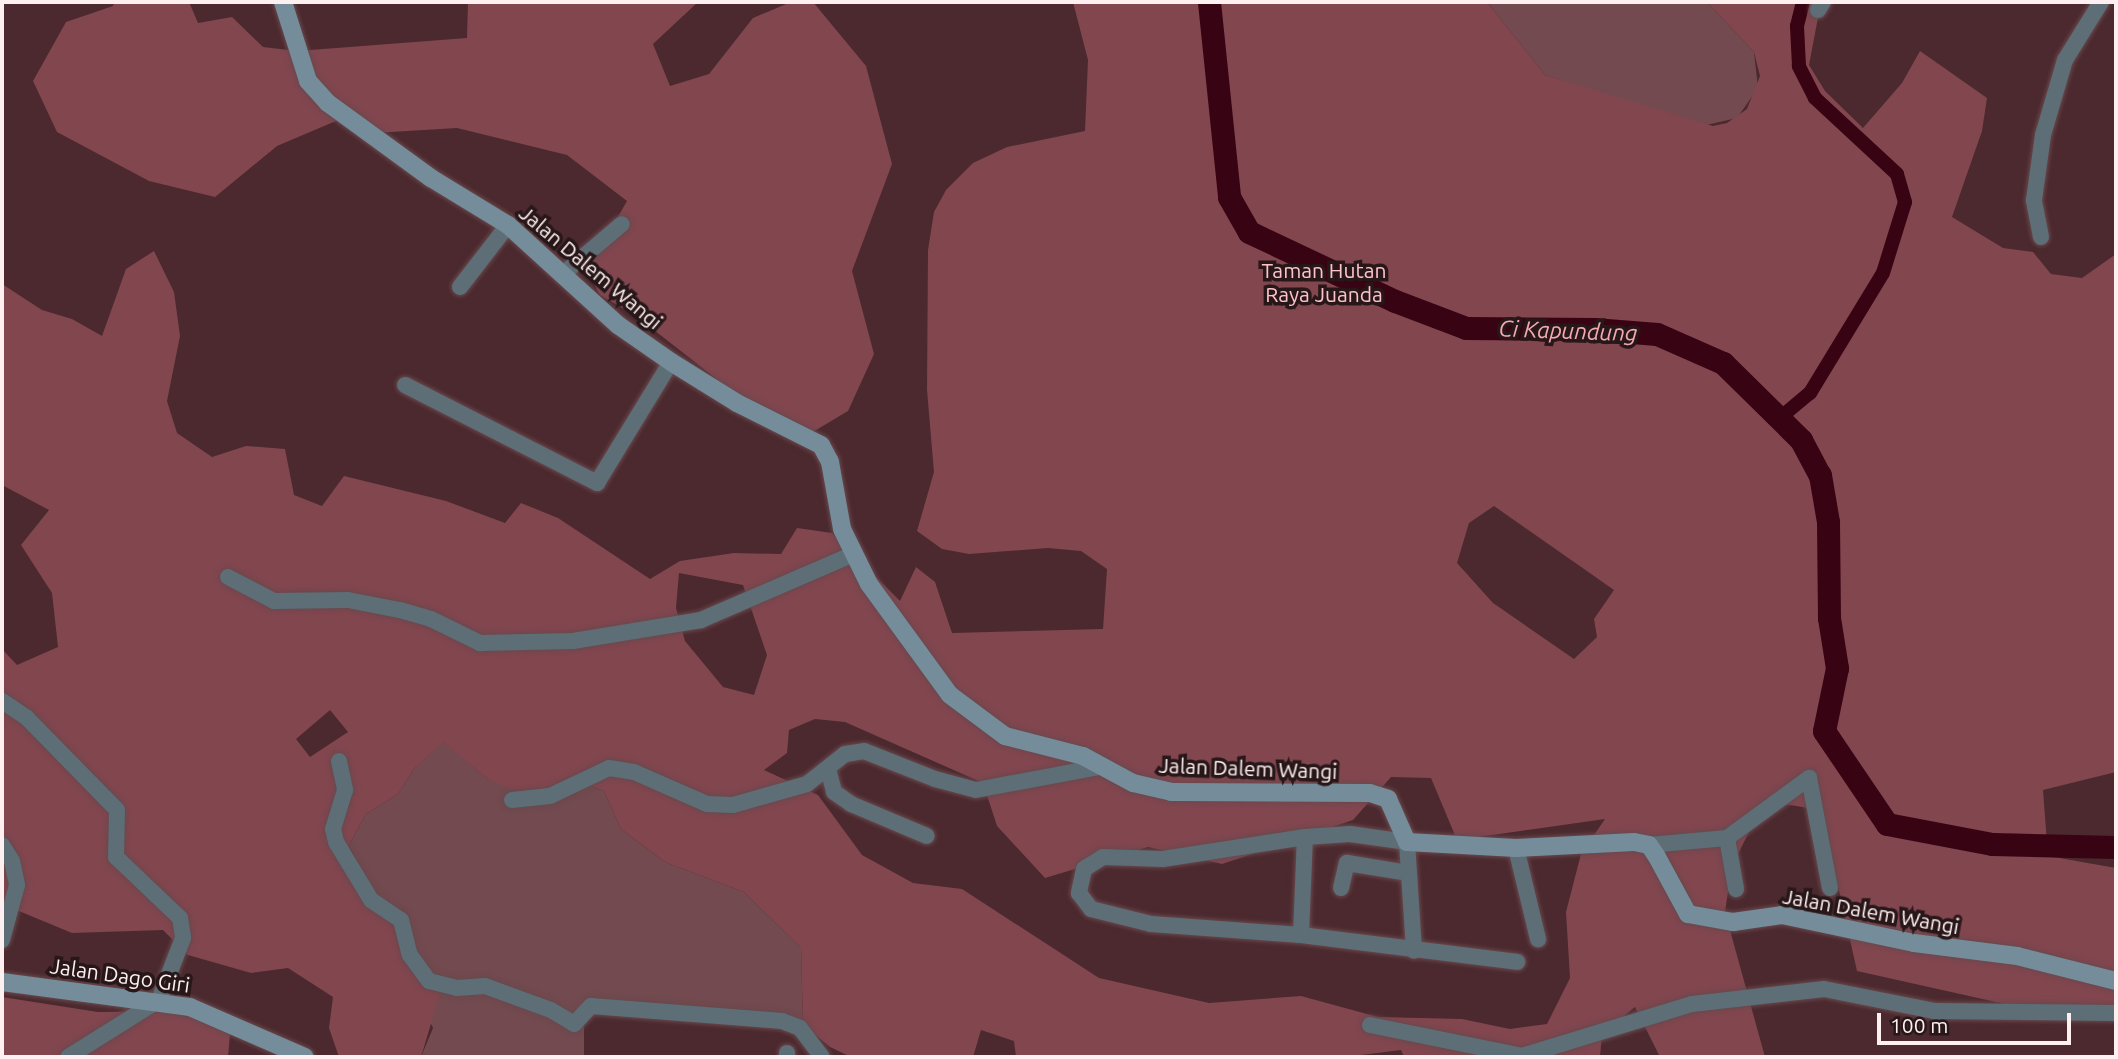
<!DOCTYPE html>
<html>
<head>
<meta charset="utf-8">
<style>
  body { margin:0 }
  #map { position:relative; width:2118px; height:1059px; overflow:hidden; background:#4b292e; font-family:Ubuntu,sans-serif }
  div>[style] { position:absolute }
  .green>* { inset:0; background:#724a4f }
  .forest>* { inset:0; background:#82464f }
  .canal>* { height:14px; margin:-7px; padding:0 7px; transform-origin:7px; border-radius:7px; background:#380312 }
  .river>* { height:23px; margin:-11.5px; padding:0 11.5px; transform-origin:11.5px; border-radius:11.5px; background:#380312 }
  .roads { filter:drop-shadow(0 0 2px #68494d) drop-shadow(0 0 2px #68494d) }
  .street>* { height:16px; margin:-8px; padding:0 8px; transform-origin:8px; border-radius:8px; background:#5e6e76 }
  .secondary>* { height:18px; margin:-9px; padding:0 9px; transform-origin:9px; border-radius:9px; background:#758d9a }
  span { translate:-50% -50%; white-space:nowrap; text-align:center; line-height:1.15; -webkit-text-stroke:7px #271719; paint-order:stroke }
  .street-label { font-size:21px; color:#fef0f1 }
  .park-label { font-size:21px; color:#fec3ca }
  .water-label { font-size:23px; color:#f4a9b2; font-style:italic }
  .frame { position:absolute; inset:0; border:4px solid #fef0f1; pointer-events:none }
  .scale { position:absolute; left:1877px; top:1013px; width:194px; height:32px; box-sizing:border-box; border:4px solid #fef0f1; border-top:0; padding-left:9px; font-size:21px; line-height:24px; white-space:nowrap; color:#fef0f1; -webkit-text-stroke:5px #271719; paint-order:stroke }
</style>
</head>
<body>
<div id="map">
  <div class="green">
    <i style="clip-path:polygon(1487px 2px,1707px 2px,1754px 52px,1758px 88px,1737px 118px,1702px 126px,1545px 75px)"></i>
    <i style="clip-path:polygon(443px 741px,489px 780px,580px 783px,604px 791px,621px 829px,665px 862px,744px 892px,801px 948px,803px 1025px,584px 1001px,584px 1057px,421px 1057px,433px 1028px,349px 845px,366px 814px,398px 794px,414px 769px)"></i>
  </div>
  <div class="forest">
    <i style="clip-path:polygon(114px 2px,189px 2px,198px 23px,232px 17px,263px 47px,297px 51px,467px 38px,468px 2px,698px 2px,653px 44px,670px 86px,709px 74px,753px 18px,791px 2px,813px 2px,866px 66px,892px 164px,852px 271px,874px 354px,848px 411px,811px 433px,751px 406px,636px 316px,600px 295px,587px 271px,627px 201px,567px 155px,457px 128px,374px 133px,343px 118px,277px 146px,215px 197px,149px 181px,57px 132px,33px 81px,66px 22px,113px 6px)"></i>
    <i style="clip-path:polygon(evenodd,1073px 2px,1487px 2px,1545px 75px,1713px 126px,1727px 123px,1747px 109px,1760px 76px,1754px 52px,1707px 2px,1821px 2px,1809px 65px,1825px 91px,1863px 128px,1902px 83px,1920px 51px,1987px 98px,1982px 131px,1952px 217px,2003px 248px,2033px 252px,2051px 274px,2082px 278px,2116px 254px,2116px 772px,2043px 790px,2048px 856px,2116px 868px,2116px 1012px,2036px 1011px,1857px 971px,1821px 810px,1784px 804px,1753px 824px,1732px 866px,1725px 912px,1765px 1057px,1660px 1057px,1635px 1007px,1602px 1034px,1600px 1057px,1404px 1057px,1401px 1050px,1345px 1057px,1016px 1057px,1014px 1041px,981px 1030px,973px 1057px,851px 1057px,830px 1047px,803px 1025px,801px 948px,744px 892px,665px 862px,621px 829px,604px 791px,580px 783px,542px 801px,489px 780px,443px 742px,414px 769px,398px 794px,366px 814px,349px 845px,361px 876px,442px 987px,421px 1057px,339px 1057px,329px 1028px,333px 997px,288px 968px,251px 973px,188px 955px,163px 930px,72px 933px,2px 904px,2px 649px,17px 665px,58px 647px,52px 593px,21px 545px,49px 510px,2px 485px,2px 284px,42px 310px,72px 319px,102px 336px,126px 269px,154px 251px,174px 292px,180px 336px,167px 401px,177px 433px,212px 457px,246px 446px,285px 449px,294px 495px,322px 506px,344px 476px,446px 501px,505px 523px,521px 503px,558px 518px,650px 579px,680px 561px,734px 553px,781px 554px,797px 528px,832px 533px,900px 601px,916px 567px,935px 582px,952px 633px,1103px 629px,1107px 569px,1081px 551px,1048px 548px,969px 554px,942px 549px,917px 531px,934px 472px,927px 390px,928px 250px,934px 212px,946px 190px,973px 163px,1007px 147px,1085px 131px,1088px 60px,1073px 2px,1494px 506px,1614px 590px,1594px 619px,1597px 637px,1574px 659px,1493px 603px,1457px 563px,1469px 523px,1494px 506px,1073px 2px,679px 573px,743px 585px,767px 655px,754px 695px,723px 687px,685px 641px,676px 608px,679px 573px,1073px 2px,330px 710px,348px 732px,310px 757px,296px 739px,330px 710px,1073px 2px,815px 719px,845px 722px,983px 783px,997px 826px,1045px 878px,1148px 847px,1222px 864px,1353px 820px,1391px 777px,1431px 778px,1457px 840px,1605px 819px,1581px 854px,1566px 912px,1570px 978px,1547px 1024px,1510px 1029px,1462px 1019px,1378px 1017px,1301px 996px,1209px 1003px,1099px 978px,962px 889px,913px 883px,862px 855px,818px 795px,764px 770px,787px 753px,789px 730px,815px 719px)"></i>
    <i style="clip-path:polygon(2px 997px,98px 1012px,184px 1011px,230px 1034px,228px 1057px,2px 1057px)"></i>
  </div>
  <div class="canal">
    <i style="left:1781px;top:417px;width:38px;rotate:-40deg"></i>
    <i style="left:1810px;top:393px;width:140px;rotate:-58.7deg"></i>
    <i style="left:1883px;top:273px;width:74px;rotate:-72.8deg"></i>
    <i style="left:1905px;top:202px;width:29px;rotate:-106deg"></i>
    <i style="left:1897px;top:174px;width:112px;rotate:-137.2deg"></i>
    <i style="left:1815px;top:98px;width:36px;rotate:-117deg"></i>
    <i style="left:1799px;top:66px;width:40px;rotate:-92.9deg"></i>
    <i style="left:1797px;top:26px;width:25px;rotate:-76deg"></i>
  </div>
  <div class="river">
    <i style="left:1209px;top:2px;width:196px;rotate:84.1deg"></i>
    <i style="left:1229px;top:197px;width:40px;rotate:60.3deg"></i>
    <i style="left:1249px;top:232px;width:161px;rotate:25.3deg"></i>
    <i style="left:1395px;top:301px;width:76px;rotate:20.8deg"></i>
    <i style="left:1466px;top:328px;width:128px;rotate:0.4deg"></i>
    <i style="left:1594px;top:329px;width:63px;rotate:4.5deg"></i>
    <i style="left:1657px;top:334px;width:72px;rotate:23.7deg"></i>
    <i style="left:1723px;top:363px;width:110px;rotate:44.6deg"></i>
    <i style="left:1801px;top:440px;width:40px;rotate:62deg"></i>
    <i style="left:1820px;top:475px;width:48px;rotate:80.3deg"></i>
    <i style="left:1828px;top:522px;width:96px;rotate:89.4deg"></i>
    <i style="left:1829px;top:618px;width:51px;rotate:80.9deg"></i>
    <i style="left:1837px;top:668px;width:64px;rotate:101.7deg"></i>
    <i style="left:1824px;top:731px;width:112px;rotate:55.9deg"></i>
    <i style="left:1887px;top:824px;width:107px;rotate:10.8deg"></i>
    <i style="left:1992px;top:844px;width:124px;rotate:1.4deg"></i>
  </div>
  <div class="roads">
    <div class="street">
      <i style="left:1818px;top:10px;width:9px;rotate:-58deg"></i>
      <i style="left:2041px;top:237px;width:38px;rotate:-101deg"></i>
      <i style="left:2034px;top:200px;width:66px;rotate:-82.1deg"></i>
      <i style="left:2043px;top:135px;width:78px;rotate:-73.7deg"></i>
      <i style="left:2065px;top:60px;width:68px;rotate:-58.2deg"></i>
      <i style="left:563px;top:274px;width:77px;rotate:-40.3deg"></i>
      <i style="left:460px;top:287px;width:78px;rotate:-52.3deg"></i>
      <i style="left:405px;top:385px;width:216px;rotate:27deg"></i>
      <i style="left:597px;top:483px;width:142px;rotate:-58.6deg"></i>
      <i style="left:228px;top:577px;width:52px;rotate:27.6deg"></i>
      <i style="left:274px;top:601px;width:74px;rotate:-0.8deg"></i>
      <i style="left:348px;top:600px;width:53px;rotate:10.9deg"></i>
      <i style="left:400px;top:610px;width:32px;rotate:16deg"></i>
      <i style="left:431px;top:619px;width:55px;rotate:26.1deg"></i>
      <i style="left:480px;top:643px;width:93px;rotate:-1.2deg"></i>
      <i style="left:573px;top:641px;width:130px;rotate:-9.3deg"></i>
      <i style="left:701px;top:620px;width:163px;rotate:-23.4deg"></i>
      <i style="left:2px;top:701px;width:29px;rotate:34deg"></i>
      <i style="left:26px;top:717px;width:130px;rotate:45.6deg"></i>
      <i style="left:117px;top:810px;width:47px;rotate:91.2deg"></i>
      <i style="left:116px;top:857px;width:88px;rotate:43.6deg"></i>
      <i style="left:180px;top:918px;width:20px;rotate:81deg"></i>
      <i style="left:183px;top:938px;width:66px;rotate:111.2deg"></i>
      <i style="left:159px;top:1000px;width:107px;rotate:147.9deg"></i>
      <i style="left:339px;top:761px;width:30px;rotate:78deg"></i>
      <i style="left:345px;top:790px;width:41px;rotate:107.1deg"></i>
      <i style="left:333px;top:829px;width:13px;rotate:77deg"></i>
      <i style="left:336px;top:842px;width:68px;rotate:58.9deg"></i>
      <i style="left:371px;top:900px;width:36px;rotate:34deg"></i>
      <i style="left:401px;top:920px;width:36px;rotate:76deg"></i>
      <i style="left:410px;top:955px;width:32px;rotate:54deg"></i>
      <i style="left:429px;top:981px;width:29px;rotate:14deg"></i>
      <i style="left:457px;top:988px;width:28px;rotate:-4deg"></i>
      <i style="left:485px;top:986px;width:70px;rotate:20deg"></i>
      <i style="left:551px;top:1010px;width:27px;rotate:31deg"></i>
      <i style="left:574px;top:1024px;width:25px;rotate:-47deg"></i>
      <i style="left:591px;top:1006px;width:192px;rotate:4.5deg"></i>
      <i style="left:782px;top:1021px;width:19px;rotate:21deg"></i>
      <i style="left:800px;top:1028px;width:36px;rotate:53deg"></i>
      <i style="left:828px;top:769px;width:24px;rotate:75deg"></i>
      <i style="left:834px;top:792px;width:21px;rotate:35deg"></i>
      <i style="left:851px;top:804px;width:82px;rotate:22.8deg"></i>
      <i style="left:512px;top:800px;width:38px;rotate:-6deg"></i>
      <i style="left:550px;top:796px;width:65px;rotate:-25.4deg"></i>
      <i style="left:609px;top:768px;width:25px;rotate:9deg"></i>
      <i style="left:634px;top:772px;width:80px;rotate:23.7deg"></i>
      <i style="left:707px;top:804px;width:26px;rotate:2deg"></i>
      <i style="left:733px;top:805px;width:77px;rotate:-15.8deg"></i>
      <i style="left:807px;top:784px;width:48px;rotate:-38.3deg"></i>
      <i style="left:845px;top:754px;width:19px;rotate:-9deg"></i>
      <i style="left:864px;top:751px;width:76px;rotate:21.5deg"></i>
      <i style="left:935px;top:779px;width:42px;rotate:15deg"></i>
      <i style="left:976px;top:790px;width:130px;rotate:-10.6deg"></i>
      <i style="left:1305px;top:837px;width:144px;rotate:171.2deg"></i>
      <i style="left:1163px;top:859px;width:60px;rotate:-178.1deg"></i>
      <i style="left:1103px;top:857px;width:22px;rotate:148deg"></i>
      <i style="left:1084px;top:869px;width:25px;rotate:102deg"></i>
      <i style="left:1079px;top:893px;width:20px;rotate:53deg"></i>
      <i style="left:1091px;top:909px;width:62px;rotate:14deg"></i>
      <i style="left:1151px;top:924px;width:150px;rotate:4.2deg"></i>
      <i style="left:1301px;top:935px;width:218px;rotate:7.1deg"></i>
      <i style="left:1727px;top:838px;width:52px;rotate:80deg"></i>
      <i style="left:2px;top:845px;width:19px;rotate:58deg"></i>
      <i style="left:12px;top:861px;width:25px;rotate:78deg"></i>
      <i style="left:17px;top:885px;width:57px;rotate:105.3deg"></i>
      <i style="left:1649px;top:845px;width:78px;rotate:-5.1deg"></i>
      <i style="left:1727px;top:838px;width:102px;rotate:-36.2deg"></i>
      <i style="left:1809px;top:778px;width:112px;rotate:79.2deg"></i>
      <i style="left:1516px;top:848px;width:94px;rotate:76.4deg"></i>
      <i style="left:1341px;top:888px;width:26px;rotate:-77deg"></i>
      <i style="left:1347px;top:863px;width:63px;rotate:9.2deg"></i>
      <i style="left:1301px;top:935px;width:98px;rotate:-87.7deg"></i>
      <i style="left:1305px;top:837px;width:45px;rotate:-3.8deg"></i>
      <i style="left:1350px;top:834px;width:58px;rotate:8deg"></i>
      <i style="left:1407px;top:842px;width:109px;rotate:86.3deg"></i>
      <i style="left:1370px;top:1025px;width:155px;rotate:11.5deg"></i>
      <i style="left:1522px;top:1056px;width:178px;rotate:-17deg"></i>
      <i style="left:1692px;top:1004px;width:133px;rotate:-6.5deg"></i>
      <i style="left:1824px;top:989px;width:112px;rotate:11.3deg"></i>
      <i style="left:1934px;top:1011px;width:182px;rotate:0.6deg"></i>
      <i style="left:787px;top:1057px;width:4px;rotate:-90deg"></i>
    </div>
    <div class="secondary">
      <i style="left:283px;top:2px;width:83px;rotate:72.4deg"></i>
      <i style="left:308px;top:81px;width:30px;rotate:48deg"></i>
      <i style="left:328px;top:103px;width:127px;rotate:36.1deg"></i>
      <i style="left:431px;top:178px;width:90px;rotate:31.4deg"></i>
      <i style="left:508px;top:225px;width:149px;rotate:42.3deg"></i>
      <i style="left:618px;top:325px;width:65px;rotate:34.9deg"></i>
      <i style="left:671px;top:362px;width:78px;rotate:31.8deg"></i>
      <i style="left:737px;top:403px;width:94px;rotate:26.6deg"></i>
      <i style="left:821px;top:445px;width:19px;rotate:62deg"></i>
      <i style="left:830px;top:462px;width:68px;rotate:79.8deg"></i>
      <i style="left:842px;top:529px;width:61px;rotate:63.9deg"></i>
      <i style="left:869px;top:584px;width:137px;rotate:53.9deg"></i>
      <i style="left:950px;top:695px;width:69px;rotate:36.7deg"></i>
      <i style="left:1005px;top:736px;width:81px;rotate:14.4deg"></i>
      <i style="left:1083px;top:756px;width:57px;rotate:28.4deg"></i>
      <i style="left:1133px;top:783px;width:39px;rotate:13deg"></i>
      <i style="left:1171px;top:792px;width:199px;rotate:0.3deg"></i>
      <i style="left:1370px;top:793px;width:19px;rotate:18deg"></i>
      <i style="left:1388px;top:799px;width:47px;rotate:66.2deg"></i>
      <i style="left:1407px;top:842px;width:109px;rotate:3.2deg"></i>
      <i style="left:1516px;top:848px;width:118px;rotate:-2.9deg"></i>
      <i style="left:1634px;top:842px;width:15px;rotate:11deg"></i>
      <i style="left:1649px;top:845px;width:14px;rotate:56deg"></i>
      <i style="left:1657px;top:857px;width:65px;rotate:61.5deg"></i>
      <i style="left:1688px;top:914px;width:46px;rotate:10.1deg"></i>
      <i style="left:1733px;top:922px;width:49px;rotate:-8.1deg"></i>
      <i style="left:1782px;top:915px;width:135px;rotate:12deg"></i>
      <i style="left:1914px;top:943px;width:104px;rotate:7.2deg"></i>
      <i style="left:2017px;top:956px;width:102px;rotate:14.2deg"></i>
      <i style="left:2px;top:982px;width:190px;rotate:7.6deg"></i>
      <i style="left:190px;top:1007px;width:125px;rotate:23.5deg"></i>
    </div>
  </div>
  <div class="street-label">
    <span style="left:591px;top:267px;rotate:40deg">Jalan Dalem Wangi</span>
    <span style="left:1248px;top:768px;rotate:2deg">Jalan Dalem Wangi</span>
    <span style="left:1871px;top:911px;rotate:10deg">Jalan Dalem Wangi</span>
    <span style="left:120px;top:975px;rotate:8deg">Jalan Dago Giri</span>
  </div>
  <div class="park-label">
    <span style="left:1324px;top:282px">Taman Hutan<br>Raya Juanda</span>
  </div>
  <div class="water-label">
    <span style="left:1568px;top:331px;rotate:2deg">Ci Kapundung</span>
  </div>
  <div class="frame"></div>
  <div class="scale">100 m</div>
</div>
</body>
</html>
